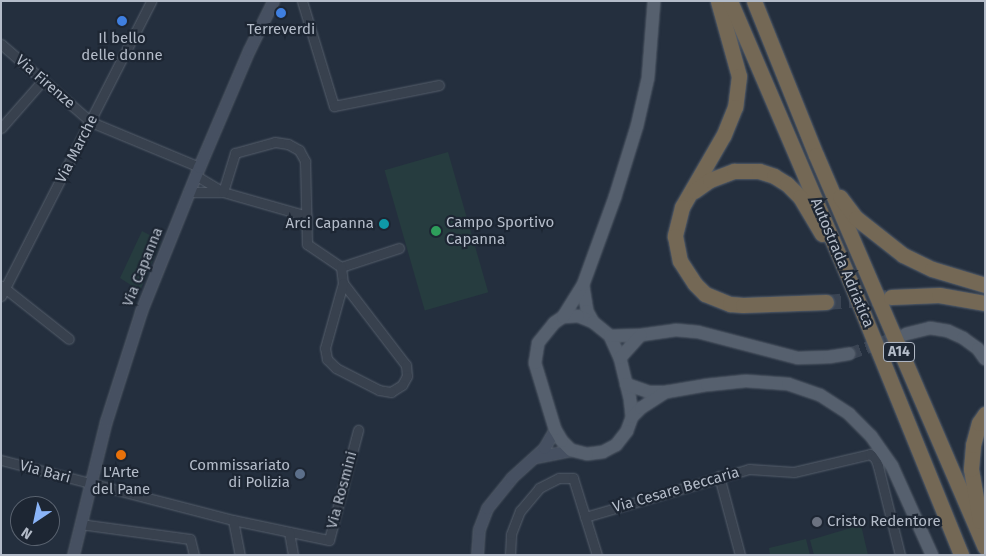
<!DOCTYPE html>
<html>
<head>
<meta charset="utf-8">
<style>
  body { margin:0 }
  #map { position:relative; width:986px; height:556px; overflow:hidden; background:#242f3e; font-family:"Fira Sans",sans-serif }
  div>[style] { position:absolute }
  .green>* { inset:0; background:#263c3f; transform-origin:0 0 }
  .primary-tunnel>* { height:12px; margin-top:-6px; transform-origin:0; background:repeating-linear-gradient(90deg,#3a4453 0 12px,transparent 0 18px) }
  .highway-tunnel>* { height:15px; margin-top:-7.5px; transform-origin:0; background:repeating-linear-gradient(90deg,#3a4453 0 15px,transparent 0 23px) }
  .roads { filter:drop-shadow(0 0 1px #565f6c) drop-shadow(0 0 1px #565f6c) }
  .street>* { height:9px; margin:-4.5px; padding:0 4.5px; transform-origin:4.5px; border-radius:4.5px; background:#38414e }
  .secondary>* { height:11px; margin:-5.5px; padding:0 5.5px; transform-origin:5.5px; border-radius:5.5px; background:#465061 }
  .primary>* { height:12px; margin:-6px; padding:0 6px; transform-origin:6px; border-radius:6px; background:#56606e }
  .highway>* { height:15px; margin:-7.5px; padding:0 7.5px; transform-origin:7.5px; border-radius:7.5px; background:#746855 }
  .dots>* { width:14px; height:14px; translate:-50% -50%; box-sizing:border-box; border:2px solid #1d2633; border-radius:50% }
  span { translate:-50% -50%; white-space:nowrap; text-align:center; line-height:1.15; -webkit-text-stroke:4.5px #1d2633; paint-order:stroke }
  .shield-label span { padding:1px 4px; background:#1d2633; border:1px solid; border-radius:4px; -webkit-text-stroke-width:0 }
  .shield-label { font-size:14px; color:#b4bcc9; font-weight:700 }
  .poi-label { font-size:15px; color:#b4bcc9 }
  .left { translate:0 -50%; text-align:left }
  .right { translate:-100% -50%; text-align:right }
  .street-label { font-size:15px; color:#b4bcc9 }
  .frame { position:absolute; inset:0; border:2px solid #b4bcc9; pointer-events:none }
  .north { position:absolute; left:10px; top:496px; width:50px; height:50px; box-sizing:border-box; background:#1d2633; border:1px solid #59626f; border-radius:50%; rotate:214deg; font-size:14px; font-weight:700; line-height:20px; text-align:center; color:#b4bcc9 }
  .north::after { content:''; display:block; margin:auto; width:18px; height:22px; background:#8ab4f8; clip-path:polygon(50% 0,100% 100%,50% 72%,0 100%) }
</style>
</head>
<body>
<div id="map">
  <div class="green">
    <i style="left:448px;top:152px;width:146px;height:66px;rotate:74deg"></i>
    <i style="clip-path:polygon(142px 231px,161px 241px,140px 291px,120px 278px)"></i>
    <i style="clip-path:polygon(861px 525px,868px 555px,814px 555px,810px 540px)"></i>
    <i style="clip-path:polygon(806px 539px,810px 555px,770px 555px,769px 548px)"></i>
  </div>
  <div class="primary-tunnel">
    <i style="left:849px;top:354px;width:57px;rotate:-19.4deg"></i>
  </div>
  <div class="highway-tunnel">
    <i style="left:826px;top:302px;width:63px;rotate:-4.5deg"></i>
  </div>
  <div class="roads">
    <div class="street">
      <i style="left:302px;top:1px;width:110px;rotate:73.1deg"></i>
      <i style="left:334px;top:106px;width:107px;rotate:-11.3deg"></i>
      <i style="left:1px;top:44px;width:119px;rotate:40.9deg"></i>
      <i style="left:91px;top:122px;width:117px;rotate:22.6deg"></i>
      <i style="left:1px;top:128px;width:64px;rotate:-48.8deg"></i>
      <i style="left:195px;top:175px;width:33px;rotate:31deg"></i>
      <i style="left:223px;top:192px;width:87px;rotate:15.9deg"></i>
      <i style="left:188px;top:192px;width:35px"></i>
      <i style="left:223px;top:192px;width:41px;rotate:-72.9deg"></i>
      <i style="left:235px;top:153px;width:41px;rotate:-15.4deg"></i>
      <i style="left:275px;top:142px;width:13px;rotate:9deg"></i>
      <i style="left:288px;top:144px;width:13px;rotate:29deg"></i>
      <i style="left:299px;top:150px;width:13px;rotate:61deg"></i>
      <i style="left:305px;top:161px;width:83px;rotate:88.6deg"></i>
      <i style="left:307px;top:244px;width:41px;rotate:34.1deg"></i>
      <i style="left:341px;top:267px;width:61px;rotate:-18.1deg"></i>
      <i style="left:341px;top:267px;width:16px;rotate:83deg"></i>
      <i style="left:343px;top:283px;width:103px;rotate:52.5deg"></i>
      <i style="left:406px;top:365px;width:11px;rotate:85deg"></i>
      <i style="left:407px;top:376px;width:10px;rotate:119deg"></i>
      <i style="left:402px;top:385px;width:13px;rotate:148deg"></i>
      <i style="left:391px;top:392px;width:12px;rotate:-171deg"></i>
      <i style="left:379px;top:390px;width:48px;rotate:-152.9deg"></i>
      <i style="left:336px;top:368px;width:13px;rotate:-135deg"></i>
      <i style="left:327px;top:359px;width:11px;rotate:-100deg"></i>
      <i style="left:325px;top:348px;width:67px;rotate:-74.5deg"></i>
      <i style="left:2px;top:286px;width:85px;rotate:38.3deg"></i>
      <i style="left:1px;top:296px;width:331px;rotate:-63deg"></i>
      <i style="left:1px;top:460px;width:240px;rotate:14.5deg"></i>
      <i style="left:233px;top:520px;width:98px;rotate:11.8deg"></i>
      <i style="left:329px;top:540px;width:114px;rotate:-75.2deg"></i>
      <i style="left:719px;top:476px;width:82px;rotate:75.1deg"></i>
      <i style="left:585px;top:517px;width:171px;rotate:-16.3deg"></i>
      <i style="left:749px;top:469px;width:45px;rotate:3.8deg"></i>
      <i style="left:794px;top:472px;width:78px;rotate:-13.3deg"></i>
      <i style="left:870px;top:454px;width:6px;rotate:39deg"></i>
      <i style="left:875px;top:458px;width:9px;rotate:69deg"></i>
      <i style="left:878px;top:466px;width:92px;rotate:76.1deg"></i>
      <i style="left:233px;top:520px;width:36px;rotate:79deg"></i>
      <i style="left:80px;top:524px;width:111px;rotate:7.8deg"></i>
      <i style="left:190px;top:539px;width:16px;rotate:76deg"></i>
      <i style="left:289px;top:532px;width:23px;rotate:80deg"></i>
      <i style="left:510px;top:555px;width:21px;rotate:-87deg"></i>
      <i style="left:511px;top:534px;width:25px;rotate:-69deg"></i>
      <i style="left:520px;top:511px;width:30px;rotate:-50deg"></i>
      <i style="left:539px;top:488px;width:22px;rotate:-27deg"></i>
      <i style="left:559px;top:478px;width:14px"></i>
      <i style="left:573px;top:478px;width:81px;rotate:72.7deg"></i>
    </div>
    <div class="secondary">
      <i style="left:536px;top:457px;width:36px;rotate:-11deg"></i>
      <i style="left:73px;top:555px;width:138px;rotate:-76.2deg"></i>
      <i style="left:106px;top:421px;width:115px;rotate:-72.3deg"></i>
      <i style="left:141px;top:311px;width:155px;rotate:-68.1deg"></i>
      <i style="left:199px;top:167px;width:127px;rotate:-66.9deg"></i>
      <i style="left:249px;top:50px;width:55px;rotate:-63.9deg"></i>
      <i style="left:477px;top:555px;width:26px;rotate:-86deg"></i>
      <i style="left:479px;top:529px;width:22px;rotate:-69deg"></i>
      <i style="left:487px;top:508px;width:38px;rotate:-51deg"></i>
      <i style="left:511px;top:478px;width:45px;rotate:-42.3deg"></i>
      <i style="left:544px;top:448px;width:22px;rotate:-60deg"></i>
    </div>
    <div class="primary">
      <i style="left:583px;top:285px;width:26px;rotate:81deg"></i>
      <i style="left:587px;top:311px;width:13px;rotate:61deg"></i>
      <i style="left:578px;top:316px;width:16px;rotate:22deg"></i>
      <i style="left:593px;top:322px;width:22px;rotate:39deg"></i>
      <i style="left:610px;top:336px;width:24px;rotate:66deg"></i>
      <i style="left:620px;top:358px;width:42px;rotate:76.3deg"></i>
      <i style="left:630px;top:399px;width:18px;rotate:84deg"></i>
      <i style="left:632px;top:417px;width:15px;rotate:110deg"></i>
      <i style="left:627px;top:431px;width:18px;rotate:128deg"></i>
      <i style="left:616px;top:445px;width:15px;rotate:152deg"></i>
      <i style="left:603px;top:452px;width:16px;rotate:173deg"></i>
      <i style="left:587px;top:454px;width:16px;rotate:-166deg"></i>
      <i style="left:571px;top:450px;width:13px;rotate:-135deg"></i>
      <i style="left:562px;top:441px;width:14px;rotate:-120deg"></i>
      <i style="left:555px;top:429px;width:69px;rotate:-106.9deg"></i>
      <i style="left:535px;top:363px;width:20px;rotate:-81deg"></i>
      <i style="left:538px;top:343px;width:26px;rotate:-51deg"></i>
      <i style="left:554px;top:323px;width:11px;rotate:-34deg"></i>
      <i style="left:563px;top:317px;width:15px;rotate:-4deg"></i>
      <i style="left:563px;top:317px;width:38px;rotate:-58deg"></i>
      <i style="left:583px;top:285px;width:94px;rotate:-70deg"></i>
      <i style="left:615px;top:197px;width:74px;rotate:-72.8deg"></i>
      <i style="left:637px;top:126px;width:49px;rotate:-77.1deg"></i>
      <i style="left:648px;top:78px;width:77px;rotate:-85.5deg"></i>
      <i style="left:906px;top:334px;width:25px;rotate:-14deg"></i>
      <i style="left:930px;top:328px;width:18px;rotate:9deg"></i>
      <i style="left:948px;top:331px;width:17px;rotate:25deg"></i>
      <i style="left:963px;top:338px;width:19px;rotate:36deg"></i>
      <i style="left:978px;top:349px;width:12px;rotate:55deg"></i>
      <i style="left:610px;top:336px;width:31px;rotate:-2deg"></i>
      <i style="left:641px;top:335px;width:35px;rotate:-8deg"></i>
      <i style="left:676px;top:330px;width:22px;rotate:5deg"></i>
      <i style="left:698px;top:332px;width:103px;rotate:14.6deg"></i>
      <i style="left:798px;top:358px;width:31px;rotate:-2deg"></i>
      <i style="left:829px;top:357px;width:20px;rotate:-9deg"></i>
      <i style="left:620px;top:358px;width:31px;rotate:-48deg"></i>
      <i style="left:626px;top:384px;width:24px;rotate:19deg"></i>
      <i style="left:649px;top:392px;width:17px"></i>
      <i style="left:666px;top:392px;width:42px;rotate:-9.7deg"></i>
      <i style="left:707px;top:385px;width:39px;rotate:-6deg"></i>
      <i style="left:746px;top:381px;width:42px;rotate:4.1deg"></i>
      <i style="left:788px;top:384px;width:34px;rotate:19deg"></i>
      <i style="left:820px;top:395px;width:35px;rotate:33deg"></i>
      <i style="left:849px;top:414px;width:31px;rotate:45deg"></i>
      <i style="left:871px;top:436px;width:37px;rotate:55deg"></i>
      <i style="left:892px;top:466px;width:98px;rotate:65.8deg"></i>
      <i style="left:632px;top:417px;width:13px;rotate:-45deg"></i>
      <i style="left:641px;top:408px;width:30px;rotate:-33deg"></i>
    </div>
    <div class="highway">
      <i style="left:718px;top:1px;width:78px;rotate:74.4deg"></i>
      <i style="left:739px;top:76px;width:31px;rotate:97deg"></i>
      <i style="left:735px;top:107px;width:31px;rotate:112deg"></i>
      <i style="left:723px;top:136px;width:82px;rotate:120deg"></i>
      <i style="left:682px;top:207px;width:30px;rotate:104deg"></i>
      <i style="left:675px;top:236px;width:25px;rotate:79deg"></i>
      <i style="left:680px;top:261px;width:27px;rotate:57deg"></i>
      <i style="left:695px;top:284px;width:14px;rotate:45deg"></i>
      <i style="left:705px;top:294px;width:27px;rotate:22deg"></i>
      <i style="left:730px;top:304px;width:13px;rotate:4deg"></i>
      <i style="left:743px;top:305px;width:83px;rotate:-2.1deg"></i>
      <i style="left:730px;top:1px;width:305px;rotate:66.8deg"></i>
      <i style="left:850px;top:281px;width:296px;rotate:67.9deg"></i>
      <i style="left:754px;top:1px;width:166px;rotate:68.1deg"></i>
      <i style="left:816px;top:155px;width:427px;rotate:66.7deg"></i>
      <i style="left:694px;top:191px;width:19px;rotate:-35deg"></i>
      <i style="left:710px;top:180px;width:26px;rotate:-21deg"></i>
      <i style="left:734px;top:171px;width:25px"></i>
      <i style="left:759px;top:171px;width:16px;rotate:18deg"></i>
      <i style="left:774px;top:176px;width:15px;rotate:32deg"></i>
      <i style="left:787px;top:184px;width:18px;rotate:45deg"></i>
      <i style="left:800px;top:197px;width:43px;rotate:59.3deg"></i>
      <i style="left:840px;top:197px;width:26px;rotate:53deg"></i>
      <i style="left:856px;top:218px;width:60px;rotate:38.2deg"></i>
      <i style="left:903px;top:255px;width:32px;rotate:26deg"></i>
      <i style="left:932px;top:269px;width:55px;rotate:16.8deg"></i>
      <i style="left:891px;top:297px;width:48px;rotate:-2.4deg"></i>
      <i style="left:939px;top:295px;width:47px;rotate:9.9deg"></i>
      <i style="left:980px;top:521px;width:53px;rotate:-99.8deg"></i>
      <i style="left:971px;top:469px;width:24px;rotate:-85deg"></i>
      <i style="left:973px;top:445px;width:23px;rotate:-75deg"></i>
      <i style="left:979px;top:423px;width:11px;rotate:-56deg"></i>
    </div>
  </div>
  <div class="dots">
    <i style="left:281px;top:13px;background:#3f7fe0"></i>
    <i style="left:122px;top:21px;background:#3f7fe0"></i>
    <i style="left:384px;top:224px;background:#0f9aa8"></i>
    <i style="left:436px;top:231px;background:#2e9e5b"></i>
    <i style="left:121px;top:455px;background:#e8710a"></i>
    <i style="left:300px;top:474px;background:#5c6f8a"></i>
    <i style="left:817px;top:522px;background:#6b7280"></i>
  </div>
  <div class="shield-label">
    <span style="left:899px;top:352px">A14</span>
  </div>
  <div class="poi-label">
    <span style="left:281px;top:30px">Terreverdi</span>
    <span style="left:122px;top:47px">Il bello<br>delle donne</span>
    <span class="left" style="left:446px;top:231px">Campo Sportivo<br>Capanna</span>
    <span class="right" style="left:374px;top:224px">Arci Capanna</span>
    <span class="right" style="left:290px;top:474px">Commissariato<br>di Polizia</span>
    <span style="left:121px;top:481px">L'Arte<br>del Pane</span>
    <span class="left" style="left:827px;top:522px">Cristo Redentore</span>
  </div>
  <div class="street-label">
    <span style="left:45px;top:82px;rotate:41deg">Via Firenze</span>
    <span style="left:77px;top:149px;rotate:-63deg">Via Marche</span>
    <span style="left:842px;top:263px;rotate:67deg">Autostrada Adriatica</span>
    <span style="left:143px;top:267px;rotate:-68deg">Via Capanna</span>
    <span style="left:45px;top:472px;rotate:15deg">Via Bari</span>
    <span style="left:342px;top:490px;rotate:-75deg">Via Rosmini</span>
    <span style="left:676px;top:490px;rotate:-16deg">Via Cesare Beccaria</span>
  </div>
  <div class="frame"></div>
  <div class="north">N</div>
</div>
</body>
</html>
